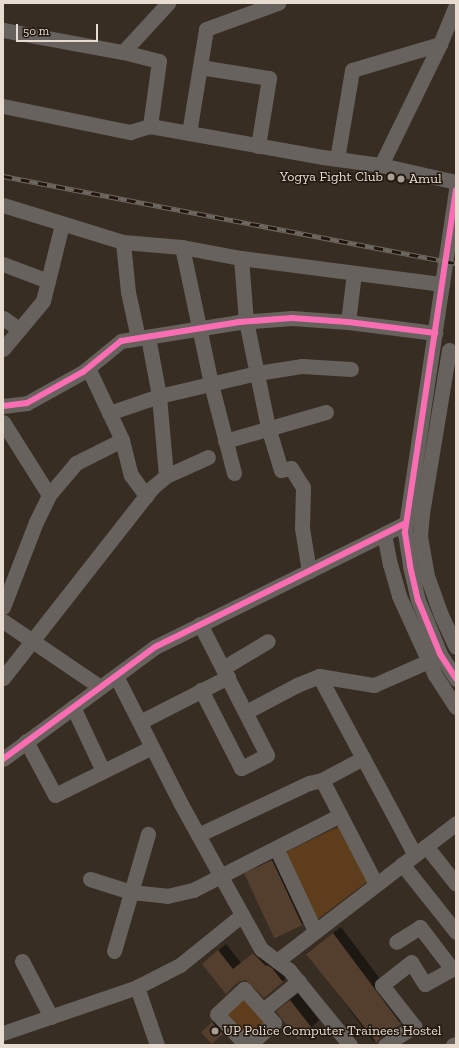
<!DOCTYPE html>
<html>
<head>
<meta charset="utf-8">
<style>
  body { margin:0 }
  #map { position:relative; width:459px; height:1048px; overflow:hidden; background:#382d22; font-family:"Zilla Slab",serif }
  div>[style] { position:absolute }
  .green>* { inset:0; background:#5e3d1d; transform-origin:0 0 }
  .shadow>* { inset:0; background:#0007; transform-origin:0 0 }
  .building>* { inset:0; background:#543f2f; transform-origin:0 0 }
  .minor>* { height:15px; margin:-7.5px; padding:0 7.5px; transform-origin:7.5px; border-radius:7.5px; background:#67625e }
  .rail>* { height:4.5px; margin-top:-2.25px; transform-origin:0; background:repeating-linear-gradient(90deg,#20170f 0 9px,#6e6862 0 18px); box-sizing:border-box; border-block:1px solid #6e6862 }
  .cycleway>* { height:6px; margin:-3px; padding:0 3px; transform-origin:3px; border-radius:3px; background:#f96db3 }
  .dots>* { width:11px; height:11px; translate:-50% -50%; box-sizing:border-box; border:2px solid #20170f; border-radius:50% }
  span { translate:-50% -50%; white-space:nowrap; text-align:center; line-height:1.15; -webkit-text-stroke:3px #20170f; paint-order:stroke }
  .poi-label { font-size:14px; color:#e8dbd0 }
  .right { translate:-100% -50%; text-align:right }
  .left { translate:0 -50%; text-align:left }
  .frame { position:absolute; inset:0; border:4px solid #e8dbd0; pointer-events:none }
  .scale { position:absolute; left:16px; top:24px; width:82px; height:18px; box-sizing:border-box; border:2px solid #e8dbd0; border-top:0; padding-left:5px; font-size:12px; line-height:14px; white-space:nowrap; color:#e8dbd0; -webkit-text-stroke:3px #20170f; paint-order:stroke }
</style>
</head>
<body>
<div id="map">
  <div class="green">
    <i style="clip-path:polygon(340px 826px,368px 881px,318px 919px,284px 853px)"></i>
    <i style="left:244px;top:992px;width:40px;height:33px;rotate:48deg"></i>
  </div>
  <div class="shadow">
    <i style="clip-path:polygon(280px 853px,310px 916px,302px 924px,275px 937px,245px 874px,253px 866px)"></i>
    <i style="left:341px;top:927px;width:111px;height:43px;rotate:53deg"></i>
    <i style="clip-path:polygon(226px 944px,241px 963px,261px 947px,290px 974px,283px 981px,247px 979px,203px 964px)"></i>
    <i style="clip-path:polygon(298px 993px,319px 1020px,311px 1028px,277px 1011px)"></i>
    <i style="clip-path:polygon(218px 1018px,228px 1028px,211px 1043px,207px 1027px)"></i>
  </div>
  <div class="building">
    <i style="left:272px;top:860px;width:72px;height:31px;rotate:65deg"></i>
    <i style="clip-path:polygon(333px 933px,401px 1024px,380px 1037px,377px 1043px,306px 954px)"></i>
    <i style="clip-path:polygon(218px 950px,233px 969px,253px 953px,266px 966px,267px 965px,272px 968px,283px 982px,264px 998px,246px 980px,238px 982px,226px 994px,202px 964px)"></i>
    <i style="left:290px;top:1000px;width:36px;height:18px;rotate:52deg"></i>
    <i style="left:212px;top:1022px;width:16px;height:15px;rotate:47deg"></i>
  </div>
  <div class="minor">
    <i style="left:456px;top:5px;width:42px;rotate:112.3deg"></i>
    <i style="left:440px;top:44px;width:135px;rotate:116deg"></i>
    <i style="left:381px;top:165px;width:77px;rotate:12.8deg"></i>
    <i style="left:3px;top:30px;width:122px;rotate:10.4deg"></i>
    <i style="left:123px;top:52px;width:37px;rotate:14deg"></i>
    <i style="left:159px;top:61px;width:66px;rotate:97.9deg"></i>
    <i style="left:123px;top:52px;width:67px;rotate:-47.4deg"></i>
    <i style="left:200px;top:67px;width:70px;rotate:9.1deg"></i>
    <i style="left:269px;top:78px;width:69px;rotate:99.2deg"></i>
    <i style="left:3px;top:106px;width:130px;rotate:11.6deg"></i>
    <i style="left:130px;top:132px;width:21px;rotate:-17deg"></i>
    <i style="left:150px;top:126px;width:176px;rotate:10.2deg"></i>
    <i style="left:323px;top:157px;width:59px;rotate:7.9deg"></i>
    <i style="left:189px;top:133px;width:105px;rotate:-80.7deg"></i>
    <i style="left:206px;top:29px;width:77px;rotate:-19.9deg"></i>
    <i style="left:337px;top:159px;width:90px;rotate:-80.4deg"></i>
    <i style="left:352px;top:70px;width:92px;rotate:-16.5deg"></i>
    <i style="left:456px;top:190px;width:347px;rotate:98.5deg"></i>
    <i style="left:405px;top:533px;width:33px;rotate:81deg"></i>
    <i style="left:410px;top:566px;width:35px;rotate:77deg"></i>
    <i style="left:418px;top:600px;width:58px;rotate:67.8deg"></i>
    <i style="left:440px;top:654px;width:30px;rotate:57deg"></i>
    <i style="left:3px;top:205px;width:126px;rotate:17.1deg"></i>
    <i style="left:123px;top:242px;width:59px;rotate:4.8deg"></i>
    <i style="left:182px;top:247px;width:60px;rotate:10.6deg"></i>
    <i style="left:241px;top:258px;width:203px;rotate:7.4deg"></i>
    <i style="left:123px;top:242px;width:50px;rotate:84.3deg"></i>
    <i style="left:128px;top:292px;width:47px;rotate:77.7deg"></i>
    <i style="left:182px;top:247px;width:140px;rotate:78deg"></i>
    <i style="left:211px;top:384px;width:92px;rotate:75.5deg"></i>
    <i style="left:241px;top:258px;width:63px;rotate:85.5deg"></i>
    <i style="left:246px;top:321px;width:108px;rotate:78.3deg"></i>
    <i style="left:268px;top:427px;width:45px;rotate:73.2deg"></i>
    <i style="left:281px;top:470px;width:10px;rotate:-11deg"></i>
    <i style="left:291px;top:468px;width:22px;rotate:58deg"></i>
    <i style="left:303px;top:487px;width:41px;rotate:91.4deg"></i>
    <i style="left:302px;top:528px;width:44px;rotate:80.8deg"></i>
    <i style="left:3px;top:264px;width:48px;rotate:20.7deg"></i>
    <i style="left:3px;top:318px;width:19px;rotate:35deg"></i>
    <i style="left:348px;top:322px;width:49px;rotate:-83deg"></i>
    <i style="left:148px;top:337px;width:60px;rotate:79.4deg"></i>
    <i style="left:159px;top:396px;width:80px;rotate:85deg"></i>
    <i style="left:3px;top:349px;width:62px;rotate:-50.2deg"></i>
    <i style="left:43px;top:301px;width:79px;rotate:-76.1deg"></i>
    <i style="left:449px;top:350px;width:165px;rotate:99.4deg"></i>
    <i style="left:422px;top:513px;width:23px;rotate:95deg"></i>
    <i style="left:420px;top:536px;width:41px;rotate:80.1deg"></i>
    <i style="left:427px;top:576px;width:41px;rotate:70.3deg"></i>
    <i style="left:441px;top:615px;width:35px;rotate:65deg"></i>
    <i style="left:88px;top:368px;width:80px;rotate:64.7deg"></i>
    <i style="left:122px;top:440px;width:36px;rotate:76deg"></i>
    <i style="left:131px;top:475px;width:26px;rotate:54deg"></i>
    <i style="left:3px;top:406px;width:24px;rotate:-7deg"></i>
    <i style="left:27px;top:403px;width:64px;rotate:-29deg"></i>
    <i style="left:83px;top:372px;width:49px;rotate:-39.2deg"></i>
    <i style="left:121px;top:341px;width:120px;rotate:-9.1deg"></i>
    <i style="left:239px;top:322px;width:53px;rotate:-4.3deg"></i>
    <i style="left:292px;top:318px;width:56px;rotate:4.1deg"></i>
    <i style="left:348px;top:322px;width:88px;rotate:7.2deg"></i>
    <i style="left:109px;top:413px;width:53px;rotate:-18.8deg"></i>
    <i style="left:159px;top:396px;width:101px;rotate:-13.2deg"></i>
    <i style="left:257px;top:373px;width:46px;rotate:-8.8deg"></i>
    <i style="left:302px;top:366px;width:49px;rotate:3.5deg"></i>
    <i style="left:3px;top:422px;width:86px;rotate:57.8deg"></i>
    <i style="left:225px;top:441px;width:105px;rotate:-16deg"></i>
    <i style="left:384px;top:534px;width:31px;rotate:79deg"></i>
    <i style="left:390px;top:564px;width:33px;rotate:74deg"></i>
    <i style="left:399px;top:596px;width:87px;rotate:65.5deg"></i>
    <i style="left:435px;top:675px;width:38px;rotate:57deg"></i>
    <i style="left:3px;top:607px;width:91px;rotate:-68.8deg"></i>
    <i style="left:36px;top:522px;width:30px;rotate:-64deg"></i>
    <i style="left:49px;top:495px;width:42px;rotate:-49.8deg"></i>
    <i style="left:76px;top:463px;width:51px;rotate:-26.6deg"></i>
    <i style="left:3px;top:621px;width:117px;rotate:34.2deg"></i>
    <i style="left:200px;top:624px;width:147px;rotate:62.9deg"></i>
    <i style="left:267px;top:755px;width:29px;rotate:153deg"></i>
    <i style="left:241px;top:768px;width:88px;rotate:-117.1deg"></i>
    <i style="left:223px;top:668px;width:52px;rotate:-31deg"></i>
    <i style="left:116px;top:676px;width:144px;rotate:63.1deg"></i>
    <i style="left:181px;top:804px;width:166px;rotate:61.1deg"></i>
    <i style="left:261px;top:949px;width:35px;rotate:37deg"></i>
    <i style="left:289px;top:970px;width:97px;rotate:50.9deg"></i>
    <i style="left:319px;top:676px;width:93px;rotate:61.8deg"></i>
    <i style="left:363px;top:758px;width:47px;rotate:151.8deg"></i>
    <i style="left:322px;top:780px;width:117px;rotate:62.6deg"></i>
    <i style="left:3px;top:678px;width:243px;rotate:-51.9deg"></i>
    <i style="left:153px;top:487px;width:17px;rotate:-40deg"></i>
    <i style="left:166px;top:476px;width:46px;rotate:-24.3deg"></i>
    <i style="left:73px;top:707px;width:71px;rotate:64.9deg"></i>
    <i style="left:246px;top:712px;width:58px;rotate:-27.9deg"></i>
    <i style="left:297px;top:685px;width:24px;rotate:-22deg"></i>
    <i style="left:319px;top:676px;width:56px;rotate:9.3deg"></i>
    <i style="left:374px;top:685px;width:60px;rotate:-23.6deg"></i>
    <i style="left:140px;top:722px;width:99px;rotate:-27.1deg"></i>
    <i style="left:26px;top:741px;width:61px;rotate:61.8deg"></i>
    <i style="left:55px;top:795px;width:108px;rotate:-26.3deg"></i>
    <i style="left:363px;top:758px;width:110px;rotate:61.8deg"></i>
    <i style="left:3px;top:759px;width:189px;rotate:-36.4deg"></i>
    <i style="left:155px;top:647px;width:280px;rotate:-26.3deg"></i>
    <i style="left:198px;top:835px;width:123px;rotate:-25.1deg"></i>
    <i style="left:309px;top:783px;width:13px;rotate:-13deg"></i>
    <i style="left:426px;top:846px;width:48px;rotate:51.7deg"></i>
    <i style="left:276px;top:848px;width:92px;rotate:64.8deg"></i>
    <i style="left:402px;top:864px;width:87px;rotate:51.5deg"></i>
    <i style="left:90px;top:879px;width:43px;rotate:17.6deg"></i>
    <i style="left:131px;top:892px;width:36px;rotate:6deg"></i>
    <i style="left:167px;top:896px;width:27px;rotate:-13deg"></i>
    <i style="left:193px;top:890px;width:165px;rotate:-27deg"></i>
    <i style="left:114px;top:951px;width:122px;rotate:-73.8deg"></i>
    <i style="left:22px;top:961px;width:63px;rotate:62.6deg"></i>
    <i style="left:277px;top:961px;width:226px;rotate:-37.6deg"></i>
    <i style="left:137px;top:987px;width:61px;rotate:71deg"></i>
    <i style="left:263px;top:1010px;width:46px;rotate:-38.9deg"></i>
    <i style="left:3px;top:1033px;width:142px;rotate:-18.9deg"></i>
    <i style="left:137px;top:987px;width:48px;rotate:-27.1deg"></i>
    <i style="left:180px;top:965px;width:80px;rotate:-38.9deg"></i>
    <i style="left:246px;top:1045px;width:42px;rotate:-133.1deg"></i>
    <i style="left:217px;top:1014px;width:37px;rotate:-43deg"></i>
    <i style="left:244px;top:989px;width:45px;rotate:48.6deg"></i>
    <i style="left:274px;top:1023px;width:33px;rotate:139deg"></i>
    <i style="left:385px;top:1045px;width:35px;rotate:-33deg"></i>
    <i style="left:414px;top:1026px;width:52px;rotate:-128deg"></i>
    <i style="left:382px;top:985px;width:37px;rotate:-38deg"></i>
    <i style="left:411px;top:962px;width:26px;rotate:58deg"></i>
    <i style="left:425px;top:984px;width:31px;rotate:-29deg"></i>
    <i style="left:452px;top:969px;width:53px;rotate:-127.3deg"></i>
    <i style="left:420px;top:927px;width:28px;rotate:148deg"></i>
    <i style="left:453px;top:1045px;width:3px;rotate:-18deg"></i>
  </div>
  <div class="rail">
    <i style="left:3px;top:176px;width:461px;rotate:10.9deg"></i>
  </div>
  <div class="cycleway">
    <i style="left:456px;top:190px;width:347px;rotate:98.5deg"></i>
    <i style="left:405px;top:533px;width:33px;rotate:81deg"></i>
    <i style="left:410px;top:566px;width:35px;rotate:77deg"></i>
    <i style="left:418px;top:600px;width:58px;rotate:67.8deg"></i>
    <i style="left:440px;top:654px;width:30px;rotate:57deg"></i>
    <i style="left:3px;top:406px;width:24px;rotate:-7deg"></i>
    <i style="left:27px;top:403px;width:64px;rotate:-29deg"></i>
    <i style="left:83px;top:372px;width:49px;rotate:-39.2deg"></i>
    <i style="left:121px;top:341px;width:120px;rotate:-9.1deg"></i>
    <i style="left:239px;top:322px;width:53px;rotate:-4.3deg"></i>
    <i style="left:292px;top:318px;width:56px;rotate:4.1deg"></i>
    <i style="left:348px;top:322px;width:88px;rotate:7.2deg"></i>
    <i style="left:3px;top:759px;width:189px;rotate:-36.4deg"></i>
    <i style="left:155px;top:647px;width:280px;rotate:-26.3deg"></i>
  </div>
  <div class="dots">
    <i style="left:391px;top:177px;background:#aa9e93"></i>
    <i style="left:401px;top:179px;background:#aa9e93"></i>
    <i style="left:215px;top:1031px;background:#aa9e93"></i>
  </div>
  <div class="poi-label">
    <span class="right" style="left:383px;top:177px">Yogya Fight Club</span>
    <span class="left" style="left:409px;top:179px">Amul</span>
    <span class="left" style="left:223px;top:1031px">UP Police Computer Trainees Hostel</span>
  </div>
  <div class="frame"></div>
  <div class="scale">50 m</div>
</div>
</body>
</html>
